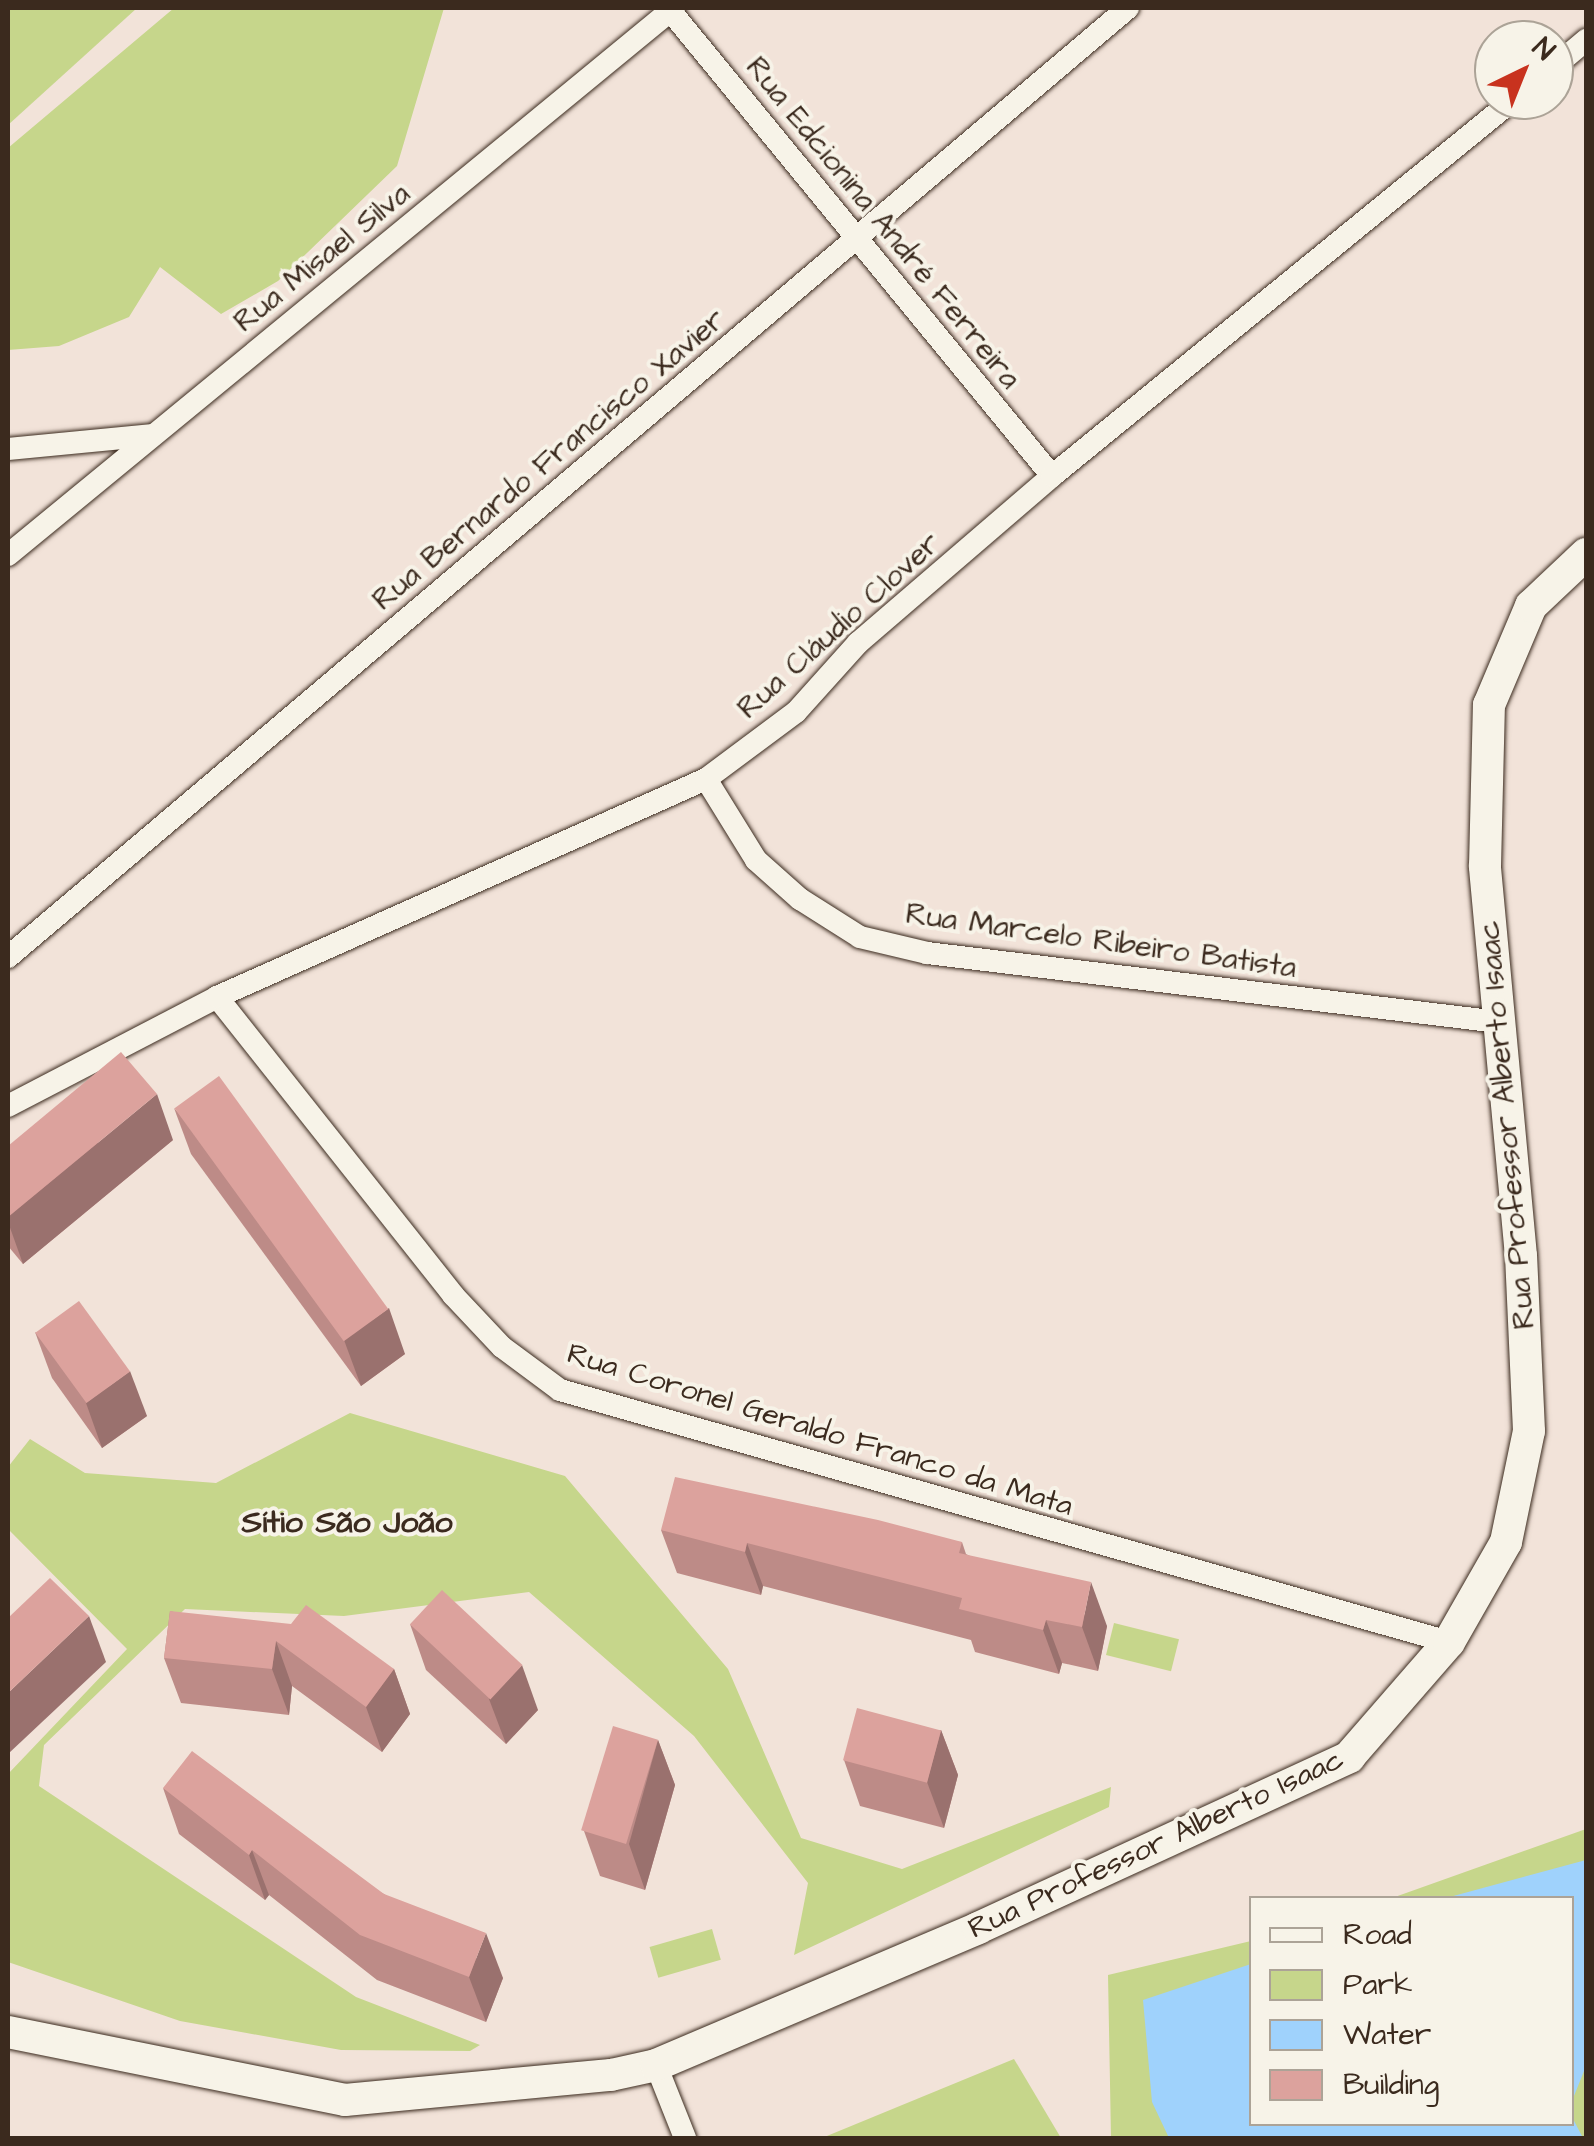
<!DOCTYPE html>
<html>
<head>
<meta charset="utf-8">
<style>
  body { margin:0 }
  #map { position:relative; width:1594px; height:2146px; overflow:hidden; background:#f2e3d9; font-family:"Architects Daughter",sans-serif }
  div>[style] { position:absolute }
  .green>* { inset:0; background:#c6d68b; transform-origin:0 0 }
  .water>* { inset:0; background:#9fd2fc }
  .roads { filter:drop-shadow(0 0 2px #3b2a1e) drop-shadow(0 0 2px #3b2a1e) }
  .minor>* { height:22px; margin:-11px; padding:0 11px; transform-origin:11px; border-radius:11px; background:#f7f3e8 }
  .secondary>* { height:32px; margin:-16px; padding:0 16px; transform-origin:16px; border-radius:16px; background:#f7f3e8 }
  .wall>* { inset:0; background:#bd8b87 }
  .shaded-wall>* { inset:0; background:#9a716e }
  .building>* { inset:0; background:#dca29d; transform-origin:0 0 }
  span { translate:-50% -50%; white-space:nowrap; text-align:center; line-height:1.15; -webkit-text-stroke:8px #f7f3e8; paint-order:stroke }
  .street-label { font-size:30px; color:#3b2a1e }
  .neighbourhood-label { font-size:32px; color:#3b2a1e; font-weight:700 }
  .frame { position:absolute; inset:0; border:10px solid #3b2a1e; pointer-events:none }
  .legend { position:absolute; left:1249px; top:1896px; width:325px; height:230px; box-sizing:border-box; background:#f7f3e8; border:2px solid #aca397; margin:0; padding:12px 18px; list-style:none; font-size:30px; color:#3b2a1e }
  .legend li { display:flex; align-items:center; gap:20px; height:50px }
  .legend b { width:50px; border:2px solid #aca397 }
  .north { position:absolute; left:1474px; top:20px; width:100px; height:100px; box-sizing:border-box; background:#f7f3e8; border:2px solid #aca397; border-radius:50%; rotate:43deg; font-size:28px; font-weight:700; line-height:40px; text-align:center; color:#3b2a1e }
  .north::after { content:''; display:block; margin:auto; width:35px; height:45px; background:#c8321e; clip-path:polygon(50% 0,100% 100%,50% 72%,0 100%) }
</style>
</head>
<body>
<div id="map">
  <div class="green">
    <i style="clip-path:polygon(8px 8px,137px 8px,8px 125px)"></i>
    <i style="clip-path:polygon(174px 8px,444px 8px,397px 166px,278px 281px,221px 314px,160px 267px,129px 317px,59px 346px,8px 350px,8px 148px)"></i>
    <i style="clip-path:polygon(350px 1413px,565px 1476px,728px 1669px,801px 1838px,902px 1869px,1111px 1787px,1109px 1807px,794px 1955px,808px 1883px,694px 1736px,529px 1592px,344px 1616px,185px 1609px,44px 1745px,39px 1786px,356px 1997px,480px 2045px,470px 2051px,341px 2050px,180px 2021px,8px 1962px,8px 1774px,127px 1649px,8px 1529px,8px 1467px,30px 1439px,85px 1473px,216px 1483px)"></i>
    <i style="left:1114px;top:1623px;width:67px;height:33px;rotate:14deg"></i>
    <i style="clip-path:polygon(1586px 1829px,1586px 2138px,1111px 2138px,1108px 1975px,1251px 1941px,1252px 2124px,1572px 2124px,1572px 1898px,1392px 1898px)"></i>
    <i style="left:712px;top:1929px;width:32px;height:65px;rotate:74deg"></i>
    <i style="clip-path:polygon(1014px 2059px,1061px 2138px,822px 2138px)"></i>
  </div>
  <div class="water">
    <i style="clip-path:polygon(1586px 1860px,1586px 2066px,1572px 2101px,1572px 1898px,1446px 1898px)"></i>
    <i style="clip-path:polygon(1251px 1964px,1252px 2124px,1572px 2124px,1572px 2117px,1583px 2138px,1169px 2138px,1152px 2102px,1143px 2000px)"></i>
  </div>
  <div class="roads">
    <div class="minor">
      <i style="left:668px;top:8px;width:605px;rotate:50.63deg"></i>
      <i style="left:1554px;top:67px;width:42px;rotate:-40.2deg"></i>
      <i style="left:8px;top:449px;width:146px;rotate:-5.5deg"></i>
      <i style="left:8px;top:555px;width:862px;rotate:-39.4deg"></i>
      <i style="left:706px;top:779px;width:95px;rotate:58.3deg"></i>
      <i style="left:756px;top:860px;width:59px;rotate:41.6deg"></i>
      <i style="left:800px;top:899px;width:71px;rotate:32.3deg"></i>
      <i style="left:860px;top:937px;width:69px;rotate:13.4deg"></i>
      <i style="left:927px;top:953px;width:576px;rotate:6.88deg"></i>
      <i style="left:8px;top:957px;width:1468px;rotate:-40.28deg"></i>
      <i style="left:217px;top:997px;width:380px;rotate:51.6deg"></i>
      <i style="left:453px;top:1295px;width:71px;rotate:46.7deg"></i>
      <i style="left:502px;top:1347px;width:72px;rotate:36.6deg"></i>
      <i style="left:560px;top:1390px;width:924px;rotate:15.83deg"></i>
      <i style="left:8px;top:1106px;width:236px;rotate:-27.5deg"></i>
      <i style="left:217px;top:997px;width:535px;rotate:-24.03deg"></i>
      <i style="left:706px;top:779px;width:112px;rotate:-36.7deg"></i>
      <i style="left:796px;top:712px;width:93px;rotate:-48.1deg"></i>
      <i style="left:858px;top:643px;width:256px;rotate:-40.7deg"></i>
      <i style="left:1052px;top:476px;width:595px;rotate:-39.2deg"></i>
      <i style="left:656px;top:2065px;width:79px;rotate:68.3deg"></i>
    </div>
    <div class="secondary">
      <i style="left:8px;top:2032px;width:344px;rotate:11.4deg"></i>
      <i style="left:345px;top:2100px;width:267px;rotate:-5.4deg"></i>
      <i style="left:611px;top:2075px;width:46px;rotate:-12.5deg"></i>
      <i style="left:656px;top:2065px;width:350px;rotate:-23deg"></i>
      <i style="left:978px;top:1928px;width:409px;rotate:-24.7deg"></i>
      <i style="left:1349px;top:1757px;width:152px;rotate:-49deg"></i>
      <i style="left:1449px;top:1642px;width:115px;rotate:-60.3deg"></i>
      <i style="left:1506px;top:1542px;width:113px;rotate:-78.3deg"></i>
      <i style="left:1529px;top:1431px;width:175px;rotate:-92.6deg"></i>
      <i style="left:1521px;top:1256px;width:392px;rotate:-95.3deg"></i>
      <i style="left:1485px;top:866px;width:161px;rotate:-88.6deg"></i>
      <i style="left:1489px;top:705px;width:108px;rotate:-67deg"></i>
      <i style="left:1531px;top:606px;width:76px;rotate:-43.4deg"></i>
    </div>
  </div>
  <div class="wall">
    <i style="clip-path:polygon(174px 1108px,405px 1354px,361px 1386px,191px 1154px)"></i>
    <i style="clip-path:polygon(173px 1140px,23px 1264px,8px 1246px,8px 1146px)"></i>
    <i style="clip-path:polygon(35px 1332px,147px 1416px,102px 1448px,52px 1378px)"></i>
    <i style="clip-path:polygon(661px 1530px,962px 1542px,966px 1554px,1107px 1626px,1098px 1671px,1062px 1663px,1059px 1674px,975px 1652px,971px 1640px,763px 1586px,761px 1595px,677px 1573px)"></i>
    <i style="clip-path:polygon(170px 1611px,394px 1669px,410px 1714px,382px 1752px,292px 1686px,289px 1715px,181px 1703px,164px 1658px)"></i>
    <i style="clip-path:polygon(410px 1624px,538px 1710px,506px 1744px,426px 1670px)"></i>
    <i style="clip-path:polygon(941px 1730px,958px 1775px,944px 1828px,860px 1806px,844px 1760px)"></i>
    <i style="clip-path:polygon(658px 1740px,675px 1785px,645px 1890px,600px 1876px,584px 1831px)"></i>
    <i style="clip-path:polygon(163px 1788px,384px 1894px,503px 1978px,486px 2022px,377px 1980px,269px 1895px,265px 1900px,179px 1834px)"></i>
  </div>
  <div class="shaded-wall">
    <i style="clip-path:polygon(157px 1094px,173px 1140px,23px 1264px,8px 1222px,8px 1217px)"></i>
    <i style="clip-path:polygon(389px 1308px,405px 1354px,361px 1386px,344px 1340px)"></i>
    <i style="clip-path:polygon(130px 1371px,147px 1416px,102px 1448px,86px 1403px)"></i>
    <i style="clip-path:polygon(747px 1543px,763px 1586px,761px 1595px,745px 1552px)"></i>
    <i style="clip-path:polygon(1091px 1582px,1107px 1626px,1098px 1671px,1082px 1627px)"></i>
    <i style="clip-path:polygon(89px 1616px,106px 1662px,8px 1754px,8px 1693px)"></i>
    <i style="clip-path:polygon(1046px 1620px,1062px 1663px,1059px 1674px,1043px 1630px)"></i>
    <i style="clip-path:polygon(276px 1641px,292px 1686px,289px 1715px,272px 1669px)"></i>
    <i style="clip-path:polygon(522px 1665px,538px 1710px,506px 1744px,489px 1699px)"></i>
    <i style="clip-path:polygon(394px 1669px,410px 1714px,382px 1752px,366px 1707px)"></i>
    <i style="clip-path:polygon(941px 1730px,958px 1775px,944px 1828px,927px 1782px)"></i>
    <i style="clip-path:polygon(658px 1740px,675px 1785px,645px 1890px,629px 1844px)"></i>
    <i style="clip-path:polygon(252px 1850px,269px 1895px,265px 1900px,249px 1855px)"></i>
    <i style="clip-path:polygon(486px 1933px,503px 1978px,486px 2022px,469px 1977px)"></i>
  </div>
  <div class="building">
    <i style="clip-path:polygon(121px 1052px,157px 1094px,8px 1217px,8px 1146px)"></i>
    <i style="left:219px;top:1076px;width:288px;height:55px;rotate:54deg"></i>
    <i style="left:79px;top:1301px;width:87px;height:54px;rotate:54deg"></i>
    <i style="clip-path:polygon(675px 1477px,878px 1520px,962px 1542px,959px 1553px,1091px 1582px,1082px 1627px,1046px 1620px,1043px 1630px,959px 1609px,962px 1598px,747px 1543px,745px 1552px,661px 1530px)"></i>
    <i style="clip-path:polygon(50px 1578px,89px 1616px,8px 1693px,8px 1618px)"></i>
    <i style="left:442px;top:1590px;width:110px;height:47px;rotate:43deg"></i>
    <i style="clip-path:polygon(306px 1605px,394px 1669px,366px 1707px,276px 1641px,272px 1669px,164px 1658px,170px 1611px,291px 1624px)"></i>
    <i style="left:857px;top:1708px;width:87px;height:54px;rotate:15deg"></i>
    <i style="left:613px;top:1726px;width:47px;height:109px;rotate:17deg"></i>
    <i style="clip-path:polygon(192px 1751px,384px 1894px,486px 1933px,469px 1977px,360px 1935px,252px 1850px,249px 1855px,163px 1788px)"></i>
  </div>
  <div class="street-label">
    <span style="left:883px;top:223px;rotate:51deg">Rua Edcionina André Ferreira</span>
    <span style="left:322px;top:258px;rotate:-39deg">Rua Misael Silva</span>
    <span style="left:549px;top:460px;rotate:-40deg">Rua Bernardo Francisco Xavier</span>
    <span style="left:839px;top:626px;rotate:-42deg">Rua Cláudio Clover</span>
    <span style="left:1101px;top:941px;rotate:8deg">Rua Marcelo Ribeiro Batista</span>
    <span style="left:1507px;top:1125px;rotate:-95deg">Rua Professor Alberto Isaac</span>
    <span style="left:820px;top:1430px;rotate:17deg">Rua Coronel Geraldo Franco da Mata</span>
    <span style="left:1156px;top:1844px;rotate:-25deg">Rua Professor Alberto Isaac</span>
  </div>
  <div class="neighbourhood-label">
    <span style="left:347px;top:1523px">Sítio São João</span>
  </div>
  <div class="frame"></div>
  <ul class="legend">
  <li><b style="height:12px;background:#f7f3e8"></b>Road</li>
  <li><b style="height:28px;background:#c6d68b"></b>Park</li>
  <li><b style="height:28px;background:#9fd2fc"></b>Water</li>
  <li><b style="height:28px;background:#dca29d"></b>Building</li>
  </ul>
  <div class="north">N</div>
</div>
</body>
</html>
